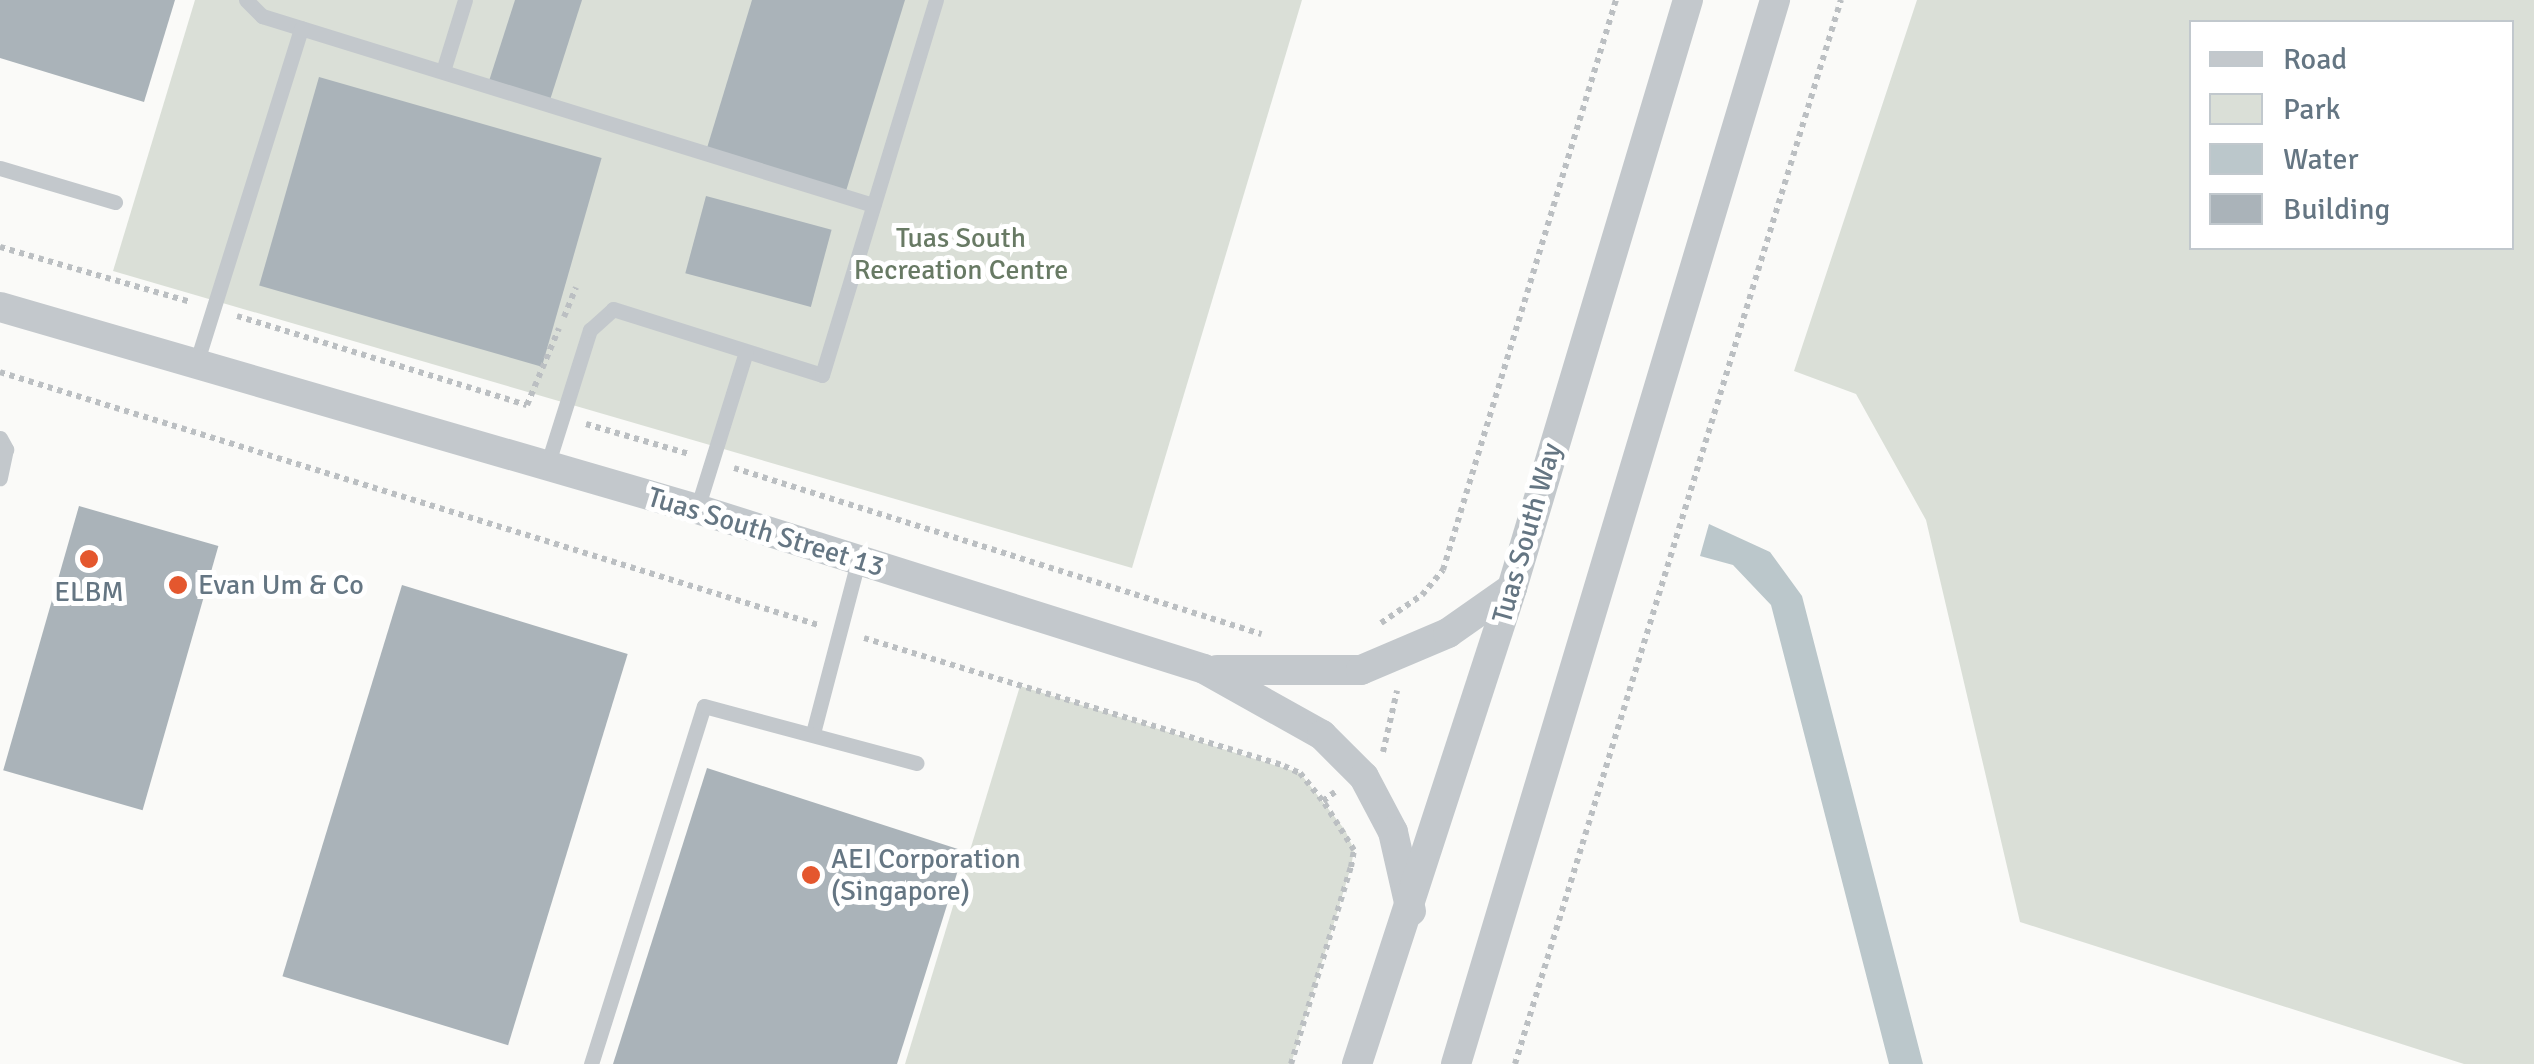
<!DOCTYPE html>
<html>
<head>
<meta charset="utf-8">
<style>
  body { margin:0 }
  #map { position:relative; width:2534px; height:1064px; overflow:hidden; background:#fafaf8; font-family:Signika,sans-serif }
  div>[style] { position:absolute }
  .green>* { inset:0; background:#dadfd7 }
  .water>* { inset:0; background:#bbc7cb }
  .building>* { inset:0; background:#aab3b9; transform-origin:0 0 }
  .path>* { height:6px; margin-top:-3px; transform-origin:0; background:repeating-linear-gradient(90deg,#bbbfc2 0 5px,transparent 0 10px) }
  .service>* { height:15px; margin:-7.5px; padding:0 7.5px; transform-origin:7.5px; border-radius:7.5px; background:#c3c8cc }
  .minor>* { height:30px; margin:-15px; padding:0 15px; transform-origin:15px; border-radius:15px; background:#c3c8cc }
  .dots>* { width:28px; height:28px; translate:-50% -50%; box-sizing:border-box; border:5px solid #fff; border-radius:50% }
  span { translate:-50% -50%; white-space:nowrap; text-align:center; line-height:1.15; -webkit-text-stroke:10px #fff; paint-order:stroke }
  .park-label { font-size:28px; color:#687a64 }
  .street-label { font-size:28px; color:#657683 }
  .poi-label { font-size:28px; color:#657683 }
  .left { translate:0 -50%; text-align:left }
  .legend { position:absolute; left:2189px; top:20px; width:325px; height:230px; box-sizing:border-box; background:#fff; border:2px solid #c1c8cd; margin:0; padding:12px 18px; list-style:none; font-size:30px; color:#657683 }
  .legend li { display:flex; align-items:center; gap:20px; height:50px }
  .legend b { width:50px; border:2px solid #c1c8cd }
</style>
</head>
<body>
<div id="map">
  <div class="green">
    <i style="clip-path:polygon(195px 0,1302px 0,1132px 568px,113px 271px)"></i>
    <i style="clip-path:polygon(evenodd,1917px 0,2534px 0,2534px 1064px,2464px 1064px,2020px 922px,1926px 520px,1856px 394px,1794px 371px,1917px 0,2192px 22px,2512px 22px,2512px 248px,2192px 248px,2192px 22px)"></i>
    <i style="clip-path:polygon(1020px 686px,1300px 773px,1345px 830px,1354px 850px,1351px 867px,1291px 1064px,905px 1064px)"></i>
  </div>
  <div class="water">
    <i style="clip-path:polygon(1709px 524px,1770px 552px,1802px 596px,1923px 1064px,1889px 1064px,1771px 605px,1733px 565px,1700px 556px)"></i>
  </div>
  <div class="building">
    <i style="clip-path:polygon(0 0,175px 0,144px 102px,0 58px)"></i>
    <i style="clip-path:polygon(515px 0,582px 0,550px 100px,489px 81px)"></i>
    <i style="clip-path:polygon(752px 0,905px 0,846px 191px,707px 148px)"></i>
    <i style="left:319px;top:77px;width:294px;height:217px;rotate:16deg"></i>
    <i style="left:706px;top:196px;width:130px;height:80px;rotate:15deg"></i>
    <i style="left:79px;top:506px;width:145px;height:275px;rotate:16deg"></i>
    <i style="left:402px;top:585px;width:236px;height:409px;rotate:17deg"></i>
    <i style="clip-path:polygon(707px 768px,964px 851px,897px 1064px,613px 1064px)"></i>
  </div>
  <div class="path">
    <i style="left:0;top:247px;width:199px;rotate:16.1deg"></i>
    <i style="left:237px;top:316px;width:303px;rotate:17.1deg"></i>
    <i style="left:527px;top:405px;width:83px;rotate:-67.4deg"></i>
    <i style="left:564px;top:317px;width:32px;rotate:-68deg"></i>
    <i style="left:0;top:372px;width:856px;rotate:17.19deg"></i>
    <i style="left:586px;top:424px;width:107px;rotate:16.2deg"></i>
    <i style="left:734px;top:468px;width:553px;rotate:17.48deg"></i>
    <i style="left:1381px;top:623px;width:50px;rotate:-34.3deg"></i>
    <i style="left:1422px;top:595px;width:33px;rotate:-50deg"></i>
    <i style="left:1443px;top:570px;width:596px;rotate:-73.12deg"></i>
    <i style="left:864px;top:638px;width:439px;rotate:16.9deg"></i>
    <i style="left:1284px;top:766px;width:17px;rotate:24deg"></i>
    <i style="left:1300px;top:773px;width:36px;rotate:51deg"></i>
    <i style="left:1383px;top:752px;width:63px;rotate:-77.1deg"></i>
    <i style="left:1291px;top:1064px;width:206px;rotate:-73.1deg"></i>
    <i style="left:1351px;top:867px;width:17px;rotate:-80deg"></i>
    <i style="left:1354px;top:850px;width:58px;rotate:-122.3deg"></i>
    <i style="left:1323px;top:801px;width:15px;rotate:-37deg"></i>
    <i style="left:1515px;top:1064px;width:1113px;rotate:-72.97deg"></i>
  </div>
  <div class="service">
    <i style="left:246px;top:0;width:23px;rotate:45deg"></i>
    <i style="left:262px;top:16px;width:640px;rotate:17.19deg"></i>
    <i style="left:443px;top:71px;width:74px;rotate:-72.8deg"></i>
    <i style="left:0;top:168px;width:120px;rotate:16.5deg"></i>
    <i style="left:196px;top:364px;width:352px;rotate:-72.6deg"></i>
    <i style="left:0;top:438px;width:13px;rotate:61deg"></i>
    <i style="left:6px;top:449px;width:30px;rotate:102deg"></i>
    <i style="left:547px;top:466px;width:143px;rotate:-72.5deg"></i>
    <i style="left:590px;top:330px;width:31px;rotate:-42deg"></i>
    <i style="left:613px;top:309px;width:219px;rotate:17.5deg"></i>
    <i style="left:822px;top:375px;width:392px;rotate:-73.1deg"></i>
    <i style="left:697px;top:509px;width:164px;rotate:-72.7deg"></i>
    <i style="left:813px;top:733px;width:178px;rotate:-75.3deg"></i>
    <i style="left:591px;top:1064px;width:375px;rotate:-72.5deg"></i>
    <i style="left:704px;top:706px;width:220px;rotate:15deg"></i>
  </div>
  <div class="minor">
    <i style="left:0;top:307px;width:726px;rotate:16.16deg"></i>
    <i style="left:697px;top:509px;width:532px;rotate:17.51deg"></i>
    <i style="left:1204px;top:669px;width:135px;rotate:29.2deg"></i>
    <i style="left:1322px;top:735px;width:59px;rotate:45deg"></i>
    <i style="left:1364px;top:777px;width:62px;rotate:62.2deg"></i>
    <i style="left:1393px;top:832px;width:81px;rotate:77.2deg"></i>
    <i style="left:1217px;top:670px;width:144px"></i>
    <i style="left:1361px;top:670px;width:95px;rotate:-23deg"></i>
    <i style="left:1448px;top:633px;width:78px;rotate:-35.1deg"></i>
    <i style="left:1357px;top:1064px;width:501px;rotate:-71.96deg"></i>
    <i style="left:1512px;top:588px;width:614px;rotate:-73.34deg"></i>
    <i style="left:1456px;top:1064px;width:1111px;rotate:-73.31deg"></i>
  </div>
  <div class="dots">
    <i style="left:89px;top:559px;background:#e4572e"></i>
    <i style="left:178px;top:585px;background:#e4572e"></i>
    <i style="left:811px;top:875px;background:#e4572e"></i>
  </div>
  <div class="park-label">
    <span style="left:961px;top:254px">Tuas South<br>Recreation Centre</span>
  </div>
  <div class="street-label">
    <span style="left:766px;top:532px;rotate:17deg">Tuas South Street 13</span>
    <span style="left:1527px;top:533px;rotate:-74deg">Tuas South Way</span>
  </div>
  <div class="poi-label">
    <span class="left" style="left:198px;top:585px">Evan Um &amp; Co</span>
    <span style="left:89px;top:592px">ELBM</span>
    <span class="left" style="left:831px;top:875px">AEI Corporation<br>(Singapore)</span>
  </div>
  <ul class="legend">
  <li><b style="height:12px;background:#c3c8cc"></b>Road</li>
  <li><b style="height:28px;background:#dadfd7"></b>Park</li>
  <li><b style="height:28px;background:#bbc7cb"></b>Water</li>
  <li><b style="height:28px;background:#aab3b9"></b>Building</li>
  </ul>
</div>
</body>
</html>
